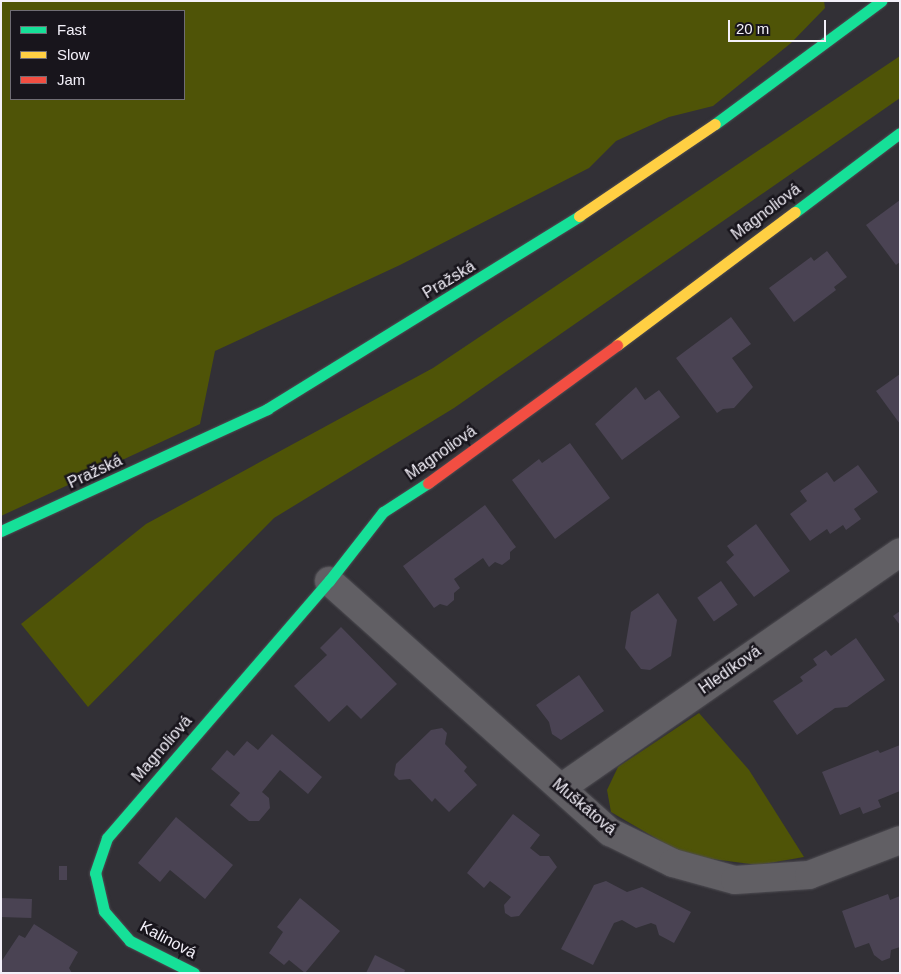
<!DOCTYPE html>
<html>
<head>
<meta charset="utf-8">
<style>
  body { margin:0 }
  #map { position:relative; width:901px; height:974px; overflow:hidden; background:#323036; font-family:Arial,sans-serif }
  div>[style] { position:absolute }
  .green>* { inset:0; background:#4f5407 }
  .building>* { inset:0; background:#4a4353; transform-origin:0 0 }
  .roads { filter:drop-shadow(0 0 1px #4e4c52) drop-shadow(0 0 1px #4e4c52) }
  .street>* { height:28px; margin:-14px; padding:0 14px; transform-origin:14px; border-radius:14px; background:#615f64 }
  .fast>* { height:11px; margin:-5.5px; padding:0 5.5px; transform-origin:5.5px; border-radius:5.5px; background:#16e098 }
  .slow>* { height:11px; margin:-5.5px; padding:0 5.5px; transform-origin:5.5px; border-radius:5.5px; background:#ffcf43 }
  .jam>* { height:11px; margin:-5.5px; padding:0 5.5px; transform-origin:5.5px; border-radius:5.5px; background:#f24e42 }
  span { translate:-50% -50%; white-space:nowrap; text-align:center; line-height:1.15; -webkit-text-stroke:5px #18151c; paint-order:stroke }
  .street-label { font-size:16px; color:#f3f0f9 }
  .frame { position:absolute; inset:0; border:2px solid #f3f0f9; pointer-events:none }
  .legend { position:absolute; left:10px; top:10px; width:175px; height:90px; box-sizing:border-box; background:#18151c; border:1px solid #706d74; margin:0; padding:6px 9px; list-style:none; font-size:15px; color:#f3f0f9 }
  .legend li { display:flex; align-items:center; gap:10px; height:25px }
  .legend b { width:25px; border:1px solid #706d74 }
  .scale { position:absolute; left:728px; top:20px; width:98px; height:22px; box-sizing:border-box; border:2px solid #f3f0f9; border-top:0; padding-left:6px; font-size:15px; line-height:18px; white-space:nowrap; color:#f3f0f9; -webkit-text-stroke:4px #18151c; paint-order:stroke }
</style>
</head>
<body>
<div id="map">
  <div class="green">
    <i style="clip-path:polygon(evenodd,1px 1px,824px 1px,825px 8px,791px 43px,713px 106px,669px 117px,616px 141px,589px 168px,400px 265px,215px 351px,200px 424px,1px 516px,1px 1px,11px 11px,184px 11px,184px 99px,11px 99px,11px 11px)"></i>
    <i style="clip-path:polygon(900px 56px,900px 98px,454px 408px,274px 518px,88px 707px,21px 624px,146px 524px,433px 368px)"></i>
    <i style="clip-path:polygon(699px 713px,749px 770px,804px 857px,758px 865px,697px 857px,676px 850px,611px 812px,607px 790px,618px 767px)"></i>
  </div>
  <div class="building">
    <i style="clip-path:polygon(900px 200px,900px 262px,896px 265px,866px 225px)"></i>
    <i style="clip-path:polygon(827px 251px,847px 277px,834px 287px,836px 290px,794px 322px,769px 288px,811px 257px,814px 261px)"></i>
    <i style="clip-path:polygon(731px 317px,751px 344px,732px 358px,753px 387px,734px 408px,723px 409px,717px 413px,676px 358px)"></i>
    <i style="clip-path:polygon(900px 374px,900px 424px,876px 391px)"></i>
    <i style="clip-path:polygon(636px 387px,645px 400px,659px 390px,680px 417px,622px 460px,595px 424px)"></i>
    <i style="clip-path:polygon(570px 443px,610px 498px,555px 539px,512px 480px,539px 459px,542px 463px)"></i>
    <i style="clip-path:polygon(858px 465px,878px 492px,854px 509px,861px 519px,846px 530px,843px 525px,830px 534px,827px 529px,810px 541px,790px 514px,807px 501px,800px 491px,827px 472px,834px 482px)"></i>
    <i style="clip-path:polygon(485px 505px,516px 547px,510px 552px,510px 559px,502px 565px,495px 562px,489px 567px,483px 558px,454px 579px,460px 588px,454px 593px,454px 600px,447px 606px,440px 604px,434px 608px,403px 566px)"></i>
    <i style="clip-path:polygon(756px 524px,790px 571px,754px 597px,726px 562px,734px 555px,727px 546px)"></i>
    <i style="left:721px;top:581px;width:29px;height:29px;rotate:55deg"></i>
    <i style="clip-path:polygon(658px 593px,677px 620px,671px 656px,650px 670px,641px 669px,625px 648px,631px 612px)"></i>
    <i style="clip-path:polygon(900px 611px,900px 625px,893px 616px)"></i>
    <i style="clip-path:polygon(341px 627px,397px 684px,361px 719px,347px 705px,329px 722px,294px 686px,327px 655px,320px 648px)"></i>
    <i style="clip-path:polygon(856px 638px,885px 680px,847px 707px,835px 708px,797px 735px,773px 701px,803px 681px,800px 677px,817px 665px,813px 659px,826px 650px,831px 656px)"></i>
    <i style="clip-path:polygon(579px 675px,604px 711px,561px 740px,552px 734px,549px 722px,536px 705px)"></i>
    <i style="clip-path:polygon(442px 728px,447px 733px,445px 744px,467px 767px,464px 771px,477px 785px,449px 812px,435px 798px,432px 802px,410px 779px,399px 780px,394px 775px,396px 764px,431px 730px)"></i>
    <i style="clip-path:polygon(272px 734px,322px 777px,308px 794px,280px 770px,262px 792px,269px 798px,270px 808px,259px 821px,249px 821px,230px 805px,240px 793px,211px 769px,227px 750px,234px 756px,247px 741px,258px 750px)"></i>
    <i style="clip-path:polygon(900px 745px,900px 791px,878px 800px,881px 807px,863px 814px,860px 807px,840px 815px,822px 772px,878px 750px,880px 753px)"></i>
    <i style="clip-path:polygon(513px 814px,540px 835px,530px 848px,540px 856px,549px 856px,557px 867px,519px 916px,511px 917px,505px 913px,504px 905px,511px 897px,490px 881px,484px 888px,467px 873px)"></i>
    <i style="clip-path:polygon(176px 817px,233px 865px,205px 899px,170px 870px,160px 882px,138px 863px)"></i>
    <i style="left:59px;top:866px;width:8px;height:14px"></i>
    <i style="clip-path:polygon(606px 881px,627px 892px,642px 887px,691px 912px,674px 943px,659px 935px,656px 925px,651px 923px,636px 928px,622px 920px,614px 923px,593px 965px,561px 949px,594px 885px)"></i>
    <i style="clip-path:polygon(888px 894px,890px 900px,900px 896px,900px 947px,891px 950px,890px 958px,882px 961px,874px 955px,869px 943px,855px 948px,842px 911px)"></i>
    <i style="left:1px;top:898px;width:31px;height:19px;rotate:2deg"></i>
    <i style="clip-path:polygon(300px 898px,340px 931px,305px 973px,289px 960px,284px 965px,269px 953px,283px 932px,277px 927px)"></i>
    <i style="clip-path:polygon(34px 924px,78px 952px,69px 968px,72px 973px,1px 973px,1px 962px,19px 935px,25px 938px)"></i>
    <i style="clip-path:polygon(375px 955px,405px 970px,404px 973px,366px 973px)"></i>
  </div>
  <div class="roads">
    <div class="street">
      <i style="left:329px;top:581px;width:377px;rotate:41.8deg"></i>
      <i style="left:610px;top:832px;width:70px;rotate:26.2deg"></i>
      <i style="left:673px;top:863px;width:64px;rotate:15.3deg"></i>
      <i style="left:735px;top:880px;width:74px;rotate:-3.9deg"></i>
      <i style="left:809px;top:875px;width:97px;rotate:-21deg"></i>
      <i style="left:561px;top:788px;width:413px;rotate:-34.8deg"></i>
    </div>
    <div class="fast">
      <i style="left:715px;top:124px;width:207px;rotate:-36.5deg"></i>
      <i style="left:795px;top:212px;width:131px;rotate:-37deg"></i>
      <i style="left:1px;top:531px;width:293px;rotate:-24.6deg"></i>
      <i style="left:267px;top:409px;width:367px;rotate:-31.7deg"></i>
      <i style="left:194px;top:973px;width:72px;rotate:-153.4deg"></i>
      <i style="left:130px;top:941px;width:40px;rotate:-131deg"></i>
      <i style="left:104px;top:911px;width:39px;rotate:-103deg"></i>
      <i style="left:95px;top:873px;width:37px;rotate:-71deg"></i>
      <i style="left:107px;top:838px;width:340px;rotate:-49.2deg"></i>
      <i style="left:329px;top:581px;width:88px;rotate:-52deg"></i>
      <i style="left:383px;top:512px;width:54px;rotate:-32.8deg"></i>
    </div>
    <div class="slow">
      <i style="left:579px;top:216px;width:164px;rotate:-34.1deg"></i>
      <i style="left:617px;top:345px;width:222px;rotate:-36.8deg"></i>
    </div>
    <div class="jam">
      <i style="left:428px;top:483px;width:234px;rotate:-36.1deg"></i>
    </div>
  </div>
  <div class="street-label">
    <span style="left:766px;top:212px;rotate:-37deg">Magnoliová</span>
    <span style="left:449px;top:280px;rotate:-31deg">Pražská</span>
    <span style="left:441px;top:453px;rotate:-35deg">Magnoliová</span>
    <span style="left:95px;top:472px;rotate:-25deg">Pražská</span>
    <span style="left:730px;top:670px;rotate:-35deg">Hledíková</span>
    <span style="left:162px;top:749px;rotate:-49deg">Magnoliová</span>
    <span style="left:584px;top:807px;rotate:40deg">Muškátová</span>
    <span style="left:168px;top:940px;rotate:28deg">Kalinová</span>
  </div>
  <div class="frame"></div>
  <ul class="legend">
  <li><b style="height:6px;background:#16e098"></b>Fast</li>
  <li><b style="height:6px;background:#ffcf43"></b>Slow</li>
  <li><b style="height:6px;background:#f24e42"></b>Jam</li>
  </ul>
  <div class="scale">20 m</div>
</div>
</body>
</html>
